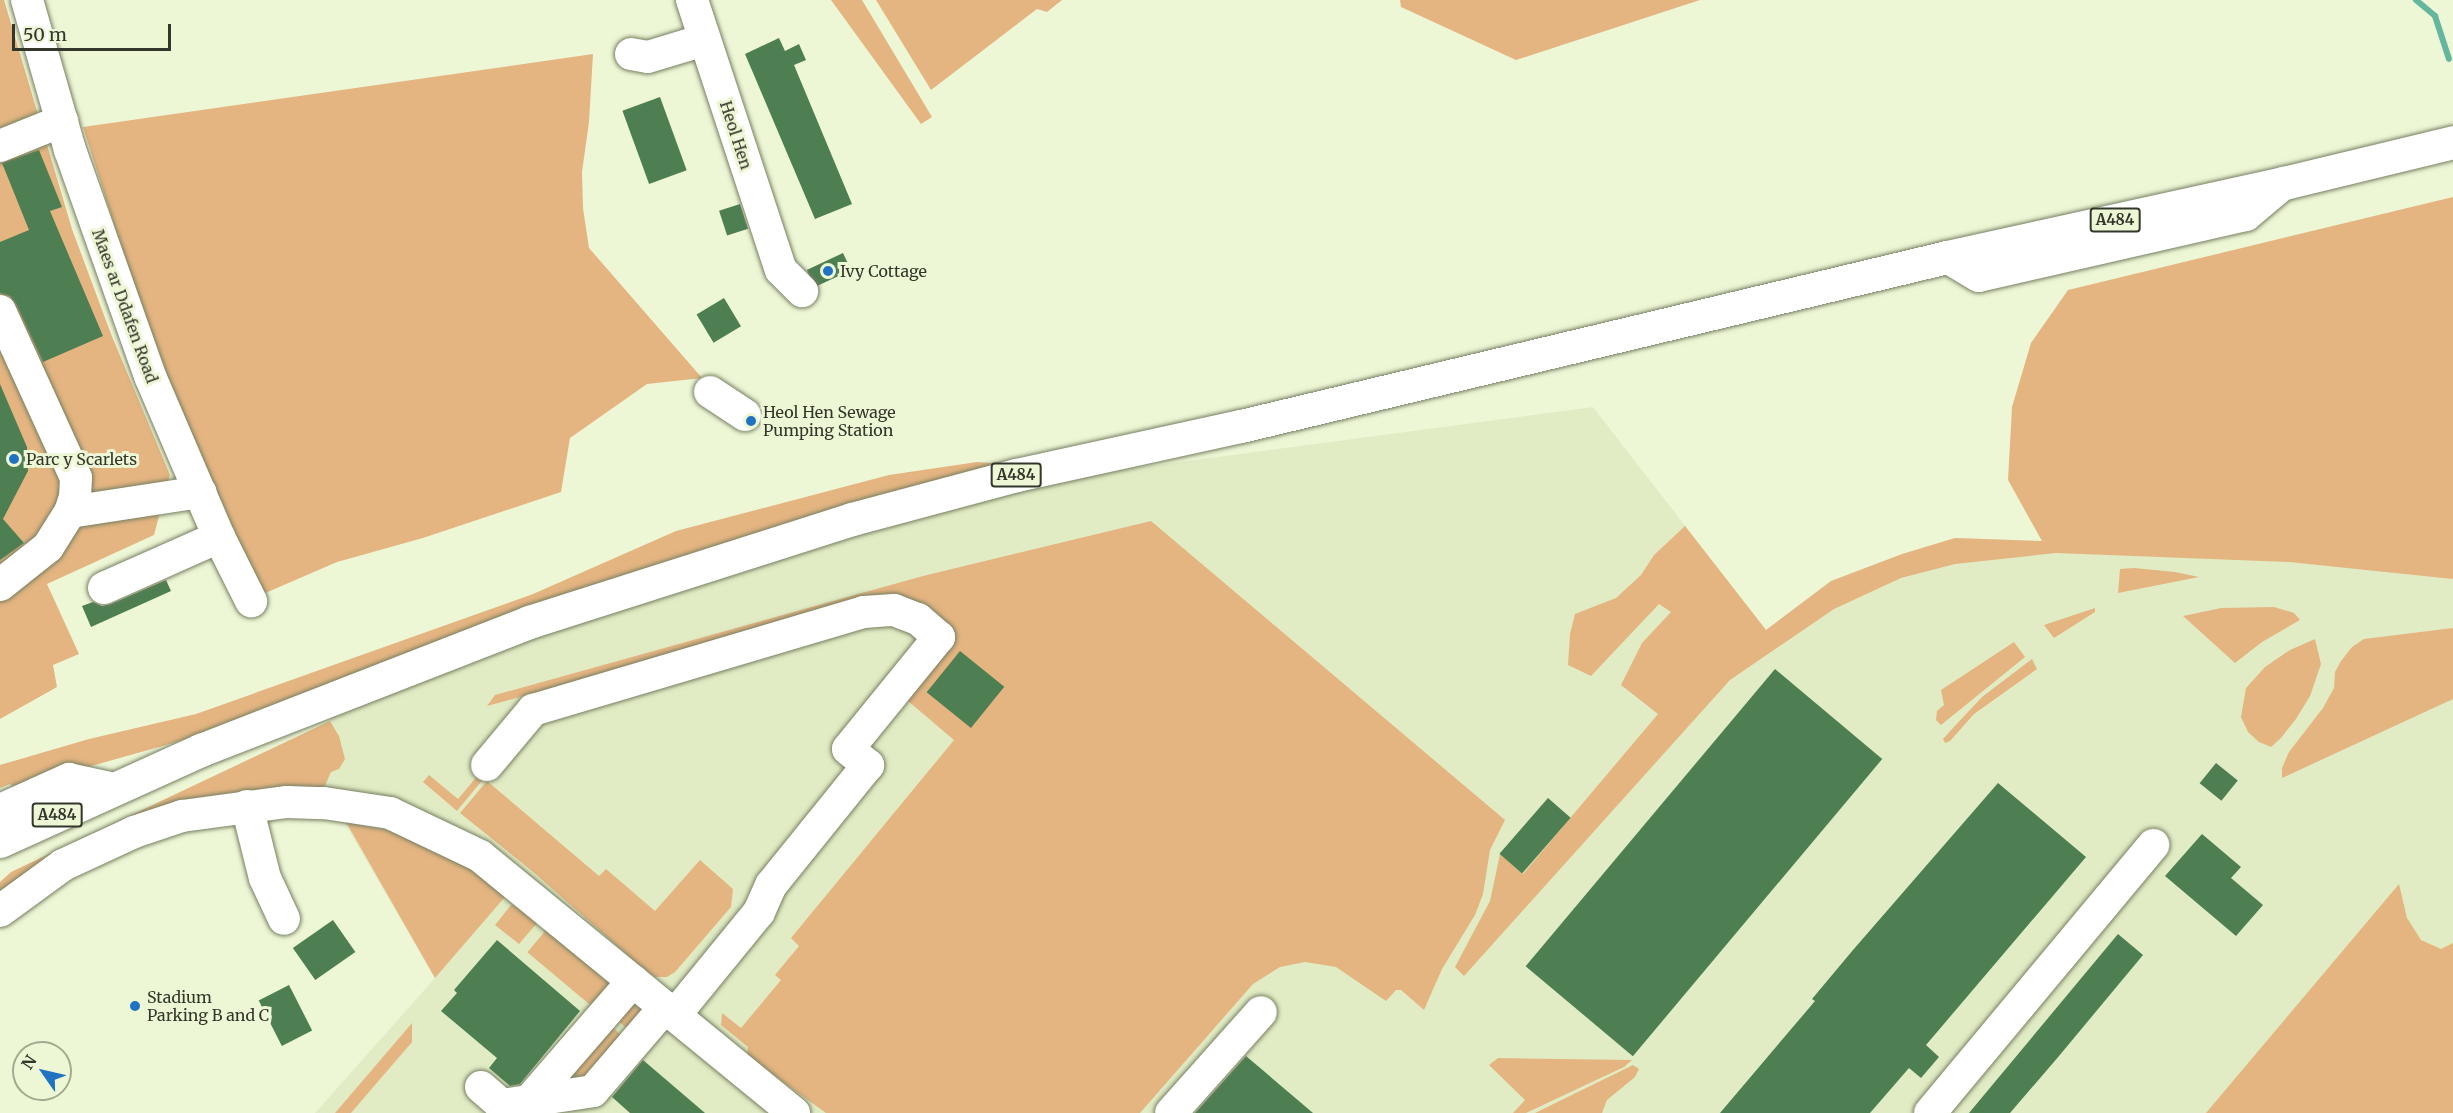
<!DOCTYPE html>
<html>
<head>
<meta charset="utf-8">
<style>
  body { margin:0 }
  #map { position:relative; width:2453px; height:1113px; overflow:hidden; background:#edf7d6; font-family:Merriweather,serif }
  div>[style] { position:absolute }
  .built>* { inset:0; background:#e1ecc4 }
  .green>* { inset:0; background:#e4b581; transform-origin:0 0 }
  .stream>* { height:6px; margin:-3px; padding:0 3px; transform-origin:3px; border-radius:3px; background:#64b69e }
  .building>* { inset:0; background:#4d7f52; transform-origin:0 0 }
  .roads { filter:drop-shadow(0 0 2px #767f61) drop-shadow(0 0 2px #767f61) }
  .minor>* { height:32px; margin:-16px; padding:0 16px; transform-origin:16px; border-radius:16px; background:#fff }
  .major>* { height:33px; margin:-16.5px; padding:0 16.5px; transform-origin:16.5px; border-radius:16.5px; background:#fff }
  .dots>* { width:16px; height:16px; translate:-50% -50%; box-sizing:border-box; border:3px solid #edf7d6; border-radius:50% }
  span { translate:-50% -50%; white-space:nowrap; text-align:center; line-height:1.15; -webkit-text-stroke:6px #edf7d6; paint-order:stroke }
  .shield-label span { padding:2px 4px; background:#edf7d6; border:2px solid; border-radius:4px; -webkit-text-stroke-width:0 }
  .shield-label { font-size:15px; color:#33362a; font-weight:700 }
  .street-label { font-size:16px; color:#33362a }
  .poi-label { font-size:16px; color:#33362a }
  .left { translate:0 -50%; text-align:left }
  .north { position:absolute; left:12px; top:1041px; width:60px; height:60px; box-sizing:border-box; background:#edf7d6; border:2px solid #a3aa91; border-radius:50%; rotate:304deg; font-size:16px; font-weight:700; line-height:24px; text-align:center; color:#33362a }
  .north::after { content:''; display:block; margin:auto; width:21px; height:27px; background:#2073c1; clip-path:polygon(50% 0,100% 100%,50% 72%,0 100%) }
  .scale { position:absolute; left:12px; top:24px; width:159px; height:27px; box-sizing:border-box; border:3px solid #33362a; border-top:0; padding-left:8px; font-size:18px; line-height:21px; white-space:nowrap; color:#33362a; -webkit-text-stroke:4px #edf7d6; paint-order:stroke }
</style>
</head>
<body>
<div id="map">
  <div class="built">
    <i style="clip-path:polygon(1593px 407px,1766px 630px,1831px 581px,1955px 538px,2453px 556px,2453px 1113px,315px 1113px,435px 978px,324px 788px,339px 736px,330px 721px,343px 706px,428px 673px,836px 539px,1075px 476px)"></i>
  </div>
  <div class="green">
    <i style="clip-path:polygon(0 0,4px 0,72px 229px,111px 334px,170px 475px,154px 535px,47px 584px,79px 654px,53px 665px,57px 687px,0 719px)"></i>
    <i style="clip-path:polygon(831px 0,862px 0,932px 117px,921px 124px)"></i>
    <i style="clip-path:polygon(876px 0,1062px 0,1047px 12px,1037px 9px,931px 90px)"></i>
    <i style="clip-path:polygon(1400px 0,1700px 0,1516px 60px,1401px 7px)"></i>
    <i style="clip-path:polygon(593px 54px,589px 122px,582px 172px,583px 208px,589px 248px,702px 378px,647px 384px,570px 438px,561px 492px,423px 538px,337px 562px,263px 594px,159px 365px,83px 127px)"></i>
    <i style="clip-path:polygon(2453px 197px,2453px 579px,2289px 562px,2056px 553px,1955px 564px,1901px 578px,1834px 609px,1730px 680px,1464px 976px,1455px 967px,1490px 901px,1500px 854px,1523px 874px,1658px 714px,1621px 685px,1642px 643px,1671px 612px,1659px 604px,1591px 676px,1568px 665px,1570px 634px,1575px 614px,1616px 598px,1641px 575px,1654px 555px,1685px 526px,1766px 630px,1831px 581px,1902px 554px,1955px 538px,2042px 541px,2008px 480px,2012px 407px,2031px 343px,2068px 290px)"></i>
    <i style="clip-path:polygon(977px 462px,1021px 465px,191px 738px,13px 788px,10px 784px,0 788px,0 765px,89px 739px,196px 714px,533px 594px,676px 531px,889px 475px)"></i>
    <i style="clip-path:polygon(1151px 521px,1505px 820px,1490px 850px,1483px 894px,1475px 915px,1442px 969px,1424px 1010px,1401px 990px,1396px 990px,1386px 1001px,1336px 967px,1305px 962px,1280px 967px,1253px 984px,1140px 1113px,826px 1113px,747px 1056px,748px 1047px,721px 1025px,722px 1013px,741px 1028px,781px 980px,775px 975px,799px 946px,791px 938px,954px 740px,901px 695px,952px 634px,864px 605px,487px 706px,495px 695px,923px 576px)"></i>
    <i style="clip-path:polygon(2134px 568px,2175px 572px,2199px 577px,2118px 593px,2120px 569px)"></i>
    <i style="clip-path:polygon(2274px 607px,2294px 613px,2300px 620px,2262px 642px,2235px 663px,2183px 616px,2221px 608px)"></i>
    <i style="clip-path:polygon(2095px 608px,2095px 612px,2054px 638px,2044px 625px)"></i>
    <i style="clip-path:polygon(2453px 628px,2453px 699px,2282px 778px,2282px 768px,2289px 752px,2323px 708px,2334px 688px,2335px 672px,2341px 661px,2352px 647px,2364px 639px)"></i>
    <i style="clip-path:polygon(2315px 639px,2321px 664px,2310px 696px,2296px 719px,2280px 739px,2271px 747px,2259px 742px,2248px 732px,2241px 717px,2246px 688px,2265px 667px,2290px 650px)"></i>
    <i style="clip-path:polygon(2014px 642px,2025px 657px,1941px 725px,1936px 720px,1937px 711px,1944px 705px,1941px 690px)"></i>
    <i style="clip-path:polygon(2032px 659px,2037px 669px,1974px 714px,1950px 741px,1945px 743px,1943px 739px,1953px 728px,1982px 697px)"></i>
    <i style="clip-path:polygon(330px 721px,339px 736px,345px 759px,339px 769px,331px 772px,324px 788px,233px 797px,0 899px,0 882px,11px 872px)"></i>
    <i style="clip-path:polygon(479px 774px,484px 778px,457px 811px,423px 782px,429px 775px,458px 799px)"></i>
    <i style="clip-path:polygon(487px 781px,599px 876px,606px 869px,655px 911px,700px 860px,733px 889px,731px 907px,675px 972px,667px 977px,655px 977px,640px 966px,532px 871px,460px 813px)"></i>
    <i style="clip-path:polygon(346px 822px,417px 836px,478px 868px,505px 891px,504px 898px,435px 978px)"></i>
    <i style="clip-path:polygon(2399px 884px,2407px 918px,2421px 940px,2441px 949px,2453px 943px,2453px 1113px,2206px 1113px)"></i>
    <i style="clip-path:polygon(511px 905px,516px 905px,538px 922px,519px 944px,495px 925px)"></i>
    <i style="left:546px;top:930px;width:84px;height:29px;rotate:40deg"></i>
    <i style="left:627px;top:999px;width:24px;height:23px;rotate:38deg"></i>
    <i style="clip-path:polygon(412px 1023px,412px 1042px,351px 1113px,335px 1113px)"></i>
    <i style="left:612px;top:1027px;width:17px;height:62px;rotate:40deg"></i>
    <i style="clip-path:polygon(1498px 1058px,1632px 1060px,1624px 1067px,1526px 1113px,1513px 1113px,1525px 1100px,1489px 1065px)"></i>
    <i style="clip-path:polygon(1633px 1065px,1639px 1069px,1635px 1077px,1607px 1100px,1602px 1113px,1535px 1113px)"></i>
  </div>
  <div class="stream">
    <i style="left:2416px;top:0;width:25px;rotate:40deg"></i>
    <i style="left:2435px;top:16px;width:45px;rotate:72deg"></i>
  </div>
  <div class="building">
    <i style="clip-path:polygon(779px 38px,785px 51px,799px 44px,806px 60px,794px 65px,852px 204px,815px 219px,745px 54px)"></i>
    <i style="left:660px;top:97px;width:78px;height:40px;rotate:70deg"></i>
    <i style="clip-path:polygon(39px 150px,62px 207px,50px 211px,103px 336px,43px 362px,16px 304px,10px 296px,0 293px,0 242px,29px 230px,2px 163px)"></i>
    <i style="left:740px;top:204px;width:26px;height:22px;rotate:72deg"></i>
    <i style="left:843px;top:253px;width:19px;height:40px;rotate:65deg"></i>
    <i style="left:724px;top:298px;width:33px;height:32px;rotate:59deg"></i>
    <i style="clip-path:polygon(0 384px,27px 447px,28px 471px,3px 519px,24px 543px,0 560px)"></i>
    <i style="clip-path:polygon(166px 580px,171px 591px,91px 627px,82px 606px,93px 602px,102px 606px,111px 604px)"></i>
    <i style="left:960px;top:651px;width:57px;height:53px;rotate:39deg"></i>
    <i style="left:1775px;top:669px;width:140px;height:388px;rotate:40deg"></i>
    <i style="left:2216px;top:763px;width:28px;height:26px;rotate:39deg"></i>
    <i style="clip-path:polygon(1998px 783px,2086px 857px,1926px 1045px,1939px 1057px,1921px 1078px,1909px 1068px,1870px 1113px,1720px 1113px,1815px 1001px,1812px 999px,1853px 950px)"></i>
    <i style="left:1548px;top:798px;width:30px;height:74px;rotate:41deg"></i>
    <i style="clip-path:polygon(2202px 834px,2241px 867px,2231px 878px,2263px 905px,2236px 936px,2165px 876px)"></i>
    <i style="left:333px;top:920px;width:39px;height:49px;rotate:55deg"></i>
    <i style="clip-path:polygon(2118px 934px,2143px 955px,2059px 1056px,2010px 1113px,1969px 1113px)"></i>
    <i style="clip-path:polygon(497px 940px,580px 1011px,520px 1084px,510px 1086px,489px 1068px,497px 1058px,441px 1011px,457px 993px,454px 990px)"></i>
    <i style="left:289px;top:985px;width:51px;height:34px;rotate:63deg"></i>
    <i style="clip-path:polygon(1246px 1056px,1313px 1113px,1195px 1113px)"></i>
    <i style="clip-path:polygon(643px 1060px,705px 1113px,630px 1113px,612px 1097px)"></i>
  </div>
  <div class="roads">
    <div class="minor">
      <i style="left:27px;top:0;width:156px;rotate:74deg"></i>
      <i style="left:70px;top:150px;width:240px;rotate:70.5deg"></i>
      <i style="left:150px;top:376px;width:175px;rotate:66.8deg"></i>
      <i style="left:219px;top:537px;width:72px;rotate:63.4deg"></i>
      <i style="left:692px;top:0;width:284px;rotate:71.8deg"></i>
      <i style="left:781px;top:270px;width:30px;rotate:45deg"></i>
      <i style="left:631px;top:54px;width:17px;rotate:10deg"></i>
      <i style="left:648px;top:57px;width:59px;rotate:-16.9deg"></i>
      <i style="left:0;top:146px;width:67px;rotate:-22deg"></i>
      <i style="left:1947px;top:257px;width:37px;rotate:31deg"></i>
      <i style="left:1979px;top:276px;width:274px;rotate:-12.9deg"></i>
      <i style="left:2246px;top:215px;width:50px;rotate:-40.1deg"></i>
      <i style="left:0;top:311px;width:183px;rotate:65.5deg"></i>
      <i style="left:76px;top:478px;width:19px;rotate:93deg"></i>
      <i style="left:75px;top:497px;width:16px;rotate:108deg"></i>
      <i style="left:70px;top:512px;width:41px;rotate:122.2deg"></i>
      <i style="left:48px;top:547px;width:61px;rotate:141.6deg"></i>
      <i style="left:710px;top:392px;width:42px;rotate:33.3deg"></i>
      <i style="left:70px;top:512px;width:132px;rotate:-8.7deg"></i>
      <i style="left:104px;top:588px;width:126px;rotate:-23.9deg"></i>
      <i style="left:487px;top:765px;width:72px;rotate:-50.1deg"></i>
      <i style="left:533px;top:710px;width:345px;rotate:-16.5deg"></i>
      <i style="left:864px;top:612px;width:30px;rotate:-4deg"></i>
      <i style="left:894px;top:610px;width:26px;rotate:21deg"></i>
      <i style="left:918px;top:619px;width:28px;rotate:41deg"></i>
      <i style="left:939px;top:637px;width:144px;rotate:129.1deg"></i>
      <i style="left:848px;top:749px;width:26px;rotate:39deg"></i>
      <i style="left:868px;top:765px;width:154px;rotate:128.9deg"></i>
      <i style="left:771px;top:885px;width:30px;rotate:114deg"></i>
      <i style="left:759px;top:912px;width:133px;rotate:129.2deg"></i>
      <i style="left:247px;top:806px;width:74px;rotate:76deg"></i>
      <i style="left:265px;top:878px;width:45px;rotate:65.1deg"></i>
      <i style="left:0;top:810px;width:76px;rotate:-24.2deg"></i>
      <i style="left:69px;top:779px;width:46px;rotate:12.5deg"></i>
      <i style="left:0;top:911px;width:78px;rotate:-36.1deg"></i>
      <i style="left:63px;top:865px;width:78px;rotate:-24.9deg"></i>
      <i style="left:134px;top:832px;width:51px;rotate:-18.4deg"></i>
      <i style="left:182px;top:816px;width:106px;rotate:-7.6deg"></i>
      <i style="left:287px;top:802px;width:37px;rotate:2deg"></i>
      <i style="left:324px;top:803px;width:67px;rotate:8.6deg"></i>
      <i style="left:390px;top:813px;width:100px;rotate:25.5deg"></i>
      <i style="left:480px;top:856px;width:406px;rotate:39.3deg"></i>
      <i style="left:481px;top:1087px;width:28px;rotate:41deg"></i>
      <i style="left:502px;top:1105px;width:92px;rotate:-8.7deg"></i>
      <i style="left:593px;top:1091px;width:111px;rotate:-49.4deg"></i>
      <i style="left:529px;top:1101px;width:159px;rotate:-49.1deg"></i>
      <i style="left:1171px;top:1113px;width:135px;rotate:-48.3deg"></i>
      <i style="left:1930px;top:1113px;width:349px;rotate:-50.2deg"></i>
    </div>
    <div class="major">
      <i style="left:0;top:841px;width:221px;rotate:-24.4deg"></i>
      <i style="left:201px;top:750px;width:352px;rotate:-21.3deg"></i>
      <i style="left:529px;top:622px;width:339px;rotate:-17.7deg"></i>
      <i style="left:852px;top:519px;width:170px;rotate:-15deg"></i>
      <i style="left:1016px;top:475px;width:230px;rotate:-12.3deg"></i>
      <i style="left:1241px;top:426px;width:726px;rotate:-13.46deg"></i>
      <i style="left:1947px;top:257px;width:345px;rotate:-12.4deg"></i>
      <i style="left:2284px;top:183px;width:174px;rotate:-13.6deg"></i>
    </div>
  </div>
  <div class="dots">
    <i style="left:828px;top:271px;background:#2073c1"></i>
    <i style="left:751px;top:421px;background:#2073c1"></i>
    <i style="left:14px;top:459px;background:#2073c1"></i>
    <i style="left:135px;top:1006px;background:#2073c1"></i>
  </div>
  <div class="shield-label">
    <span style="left:2115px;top:220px">A484</span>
    <span style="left:1016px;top:475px">A484</span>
    <span style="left:57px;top:815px">A484</span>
  </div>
  <div class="street-label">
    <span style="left:736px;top:135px;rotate:72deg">Heol Hen</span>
    <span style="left:125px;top:306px;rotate:70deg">Maes ar Ddafen Road</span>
  </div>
  <div class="poi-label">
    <span class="left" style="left:840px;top:271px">Ivy Cottage</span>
    <span class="left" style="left:763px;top:421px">Heol Hen Sewage<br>Pumping Station</span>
    <span class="left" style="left:26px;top:459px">Parc y Scarlets</span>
    <span class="left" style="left:147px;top:1006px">Stadium<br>Parking B and C</span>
  </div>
  <div class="north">N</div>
  <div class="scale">50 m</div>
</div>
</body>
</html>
